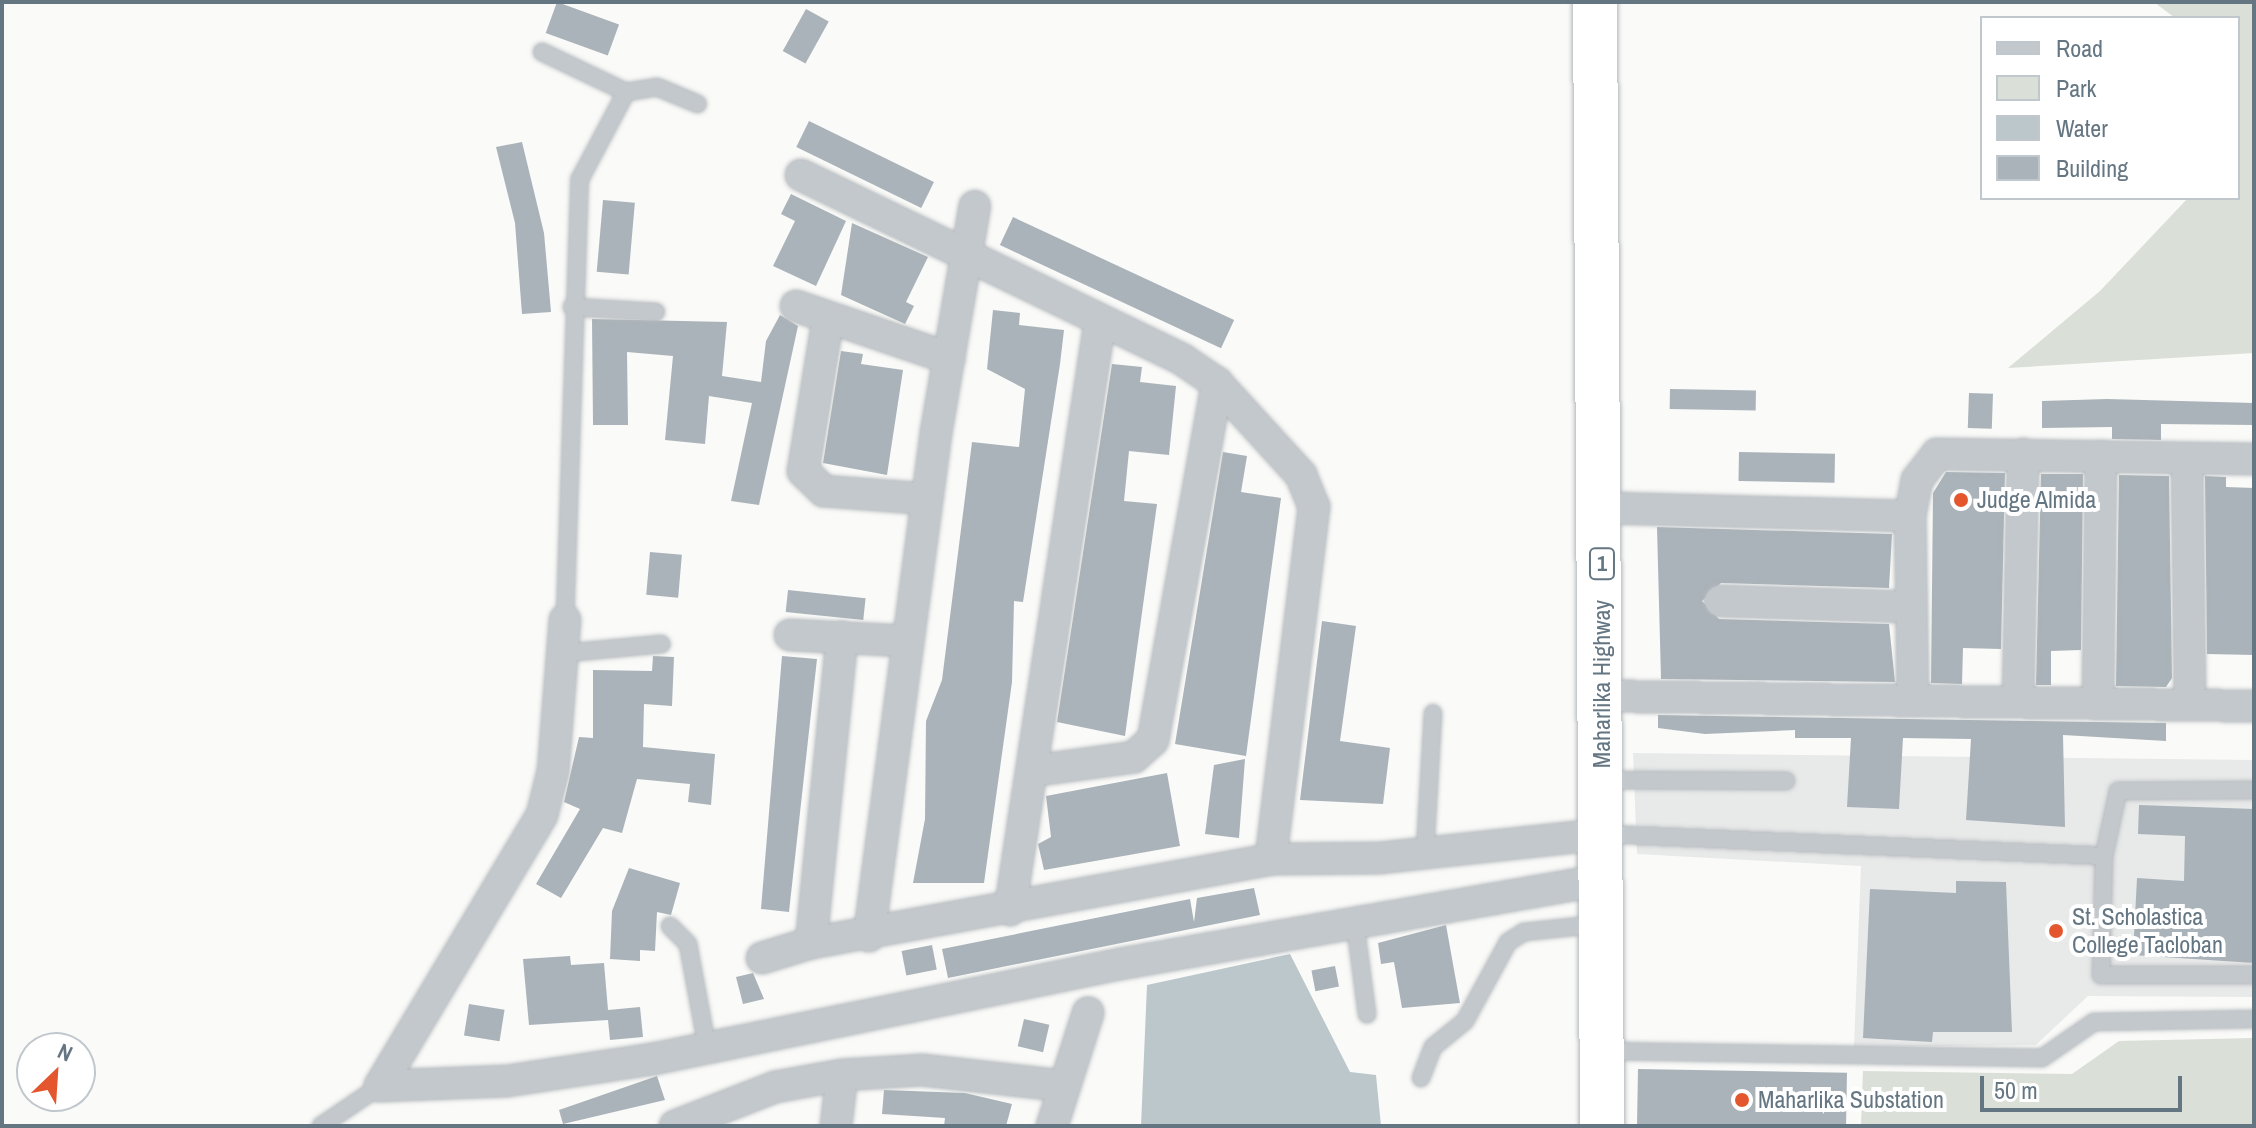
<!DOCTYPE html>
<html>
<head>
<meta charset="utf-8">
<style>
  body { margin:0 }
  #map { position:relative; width:2256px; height:1128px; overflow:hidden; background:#fafaf8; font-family:"Archivo Narrow",sans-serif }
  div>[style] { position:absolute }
  .built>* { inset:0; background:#e8e9e9 }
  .green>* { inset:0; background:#dadfd7 }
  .water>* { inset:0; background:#bbc7cb }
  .building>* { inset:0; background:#aab3b9; transform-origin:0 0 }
  .roads { filter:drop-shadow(0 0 2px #b4b9bd) drop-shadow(0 0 2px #b4b9bd) }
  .lane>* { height:16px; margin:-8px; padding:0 8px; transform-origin:8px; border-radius:8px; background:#c3c8cc }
  .street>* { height:30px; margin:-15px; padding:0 15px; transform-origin:15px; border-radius:15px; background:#c3c8cc }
  .highway>* { height:44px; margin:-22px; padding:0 22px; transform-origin:22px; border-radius:22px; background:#fff }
  .dots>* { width:22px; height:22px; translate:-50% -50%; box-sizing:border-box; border:4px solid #fff; border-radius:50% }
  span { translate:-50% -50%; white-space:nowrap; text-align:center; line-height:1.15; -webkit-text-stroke:8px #fff; paint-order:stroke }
  .shield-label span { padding:2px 6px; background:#fff; border:2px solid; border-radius:6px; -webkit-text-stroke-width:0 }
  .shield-label { font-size:22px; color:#657683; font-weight:700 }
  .poi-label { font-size:24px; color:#657683 }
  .left { translate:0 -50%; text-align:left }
  .street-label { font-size:24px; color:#657683 }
  .frame { position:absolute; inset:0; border:4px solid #657683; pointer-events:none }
  .legend { position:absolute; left:1980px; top:16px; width:260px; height:184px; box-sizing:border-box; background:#fff; border:2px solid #c1c8cd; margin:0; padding:10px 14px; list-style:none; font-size:24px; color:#657683 }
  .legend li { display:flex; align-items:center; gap:16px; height:40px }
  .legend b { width:40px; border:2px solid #c1c8cd }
  .north { position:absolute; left:16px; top:1032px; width:80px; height:80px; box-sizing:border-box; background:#fff; border:2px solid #c1c8cd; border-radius:50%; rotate:25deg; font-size:22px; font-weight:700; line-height:32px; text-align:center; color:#657683 }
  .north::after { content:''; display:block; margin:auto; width:28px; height:36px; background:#e4572e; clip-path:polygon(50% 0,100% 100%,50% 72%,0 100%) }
  .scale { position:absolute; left:1980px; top:1076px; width:202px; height:36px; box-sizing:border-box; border:4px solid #657683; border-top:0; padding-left:10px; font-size:24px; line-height:28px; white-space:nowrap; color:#657683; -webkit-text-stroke:6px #fff; paint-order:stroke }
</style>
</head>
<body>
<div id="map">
  <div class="built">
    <i style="clip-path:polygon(1633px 753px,2254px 760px,2254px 997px,2088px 996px,2036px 1045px,1854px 1047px,1861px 866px,1637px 854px)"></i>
  </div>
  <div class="green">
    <i style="clip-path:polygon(2154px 2px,2254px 2px,2254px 353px,2008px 368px,2100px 291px,2188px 198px,2238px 198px,2238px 18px,2175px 18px)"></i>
    <i style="clip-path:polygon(2254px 1038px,2254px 1126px,1861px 1126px,1863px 1071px,2072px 1074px,2119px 1041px)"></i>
  </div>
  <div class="water">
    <i style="clip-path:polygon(1290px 954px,1350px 1072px,1376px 1075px,1381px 1126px,1141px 1126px,1147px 985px)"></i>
  </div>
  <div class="building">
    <i style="left:557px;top:2px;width:66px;height:33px;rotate:20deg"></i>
    <i style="left:806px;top:9px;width:26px;height:48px;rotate:29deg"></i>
    <i style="left:809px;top:121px;width:139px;height:29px;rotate:26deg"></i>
    <i style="clip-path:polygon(522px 142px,544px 233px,551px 312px,522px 314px,515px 223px,496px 147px)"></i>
    <i style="clip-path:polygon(791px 194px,846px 221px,816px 286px,773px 266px,795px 221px,781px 214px)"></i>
    <i style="left:603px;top:200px;width:32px;height:72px;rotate:5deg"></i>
    <i style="left:1013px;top:217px;width:244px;height:31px;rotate:25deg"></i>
    <i style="clip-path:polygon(852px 223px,928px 257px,906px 302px,914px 306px,905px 324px,841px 295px)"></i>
    <i style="clip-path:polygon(993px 310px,1020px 313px,1019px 325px,1064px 330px,1060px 364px,1023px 602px,1014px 601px,1012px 682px,984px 883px,913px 883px,925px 819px,926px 721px,942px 680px,972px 442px,1019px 447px,1025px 389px,987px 369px)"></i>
    <i style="clip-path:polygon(780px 315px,798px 326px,759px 505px,731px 501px,752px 403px,709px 396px,705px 444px,665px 440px,673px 356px,627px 352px,628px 425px,593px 425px,592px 319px,727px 322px,722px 376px,761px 382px,766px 341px)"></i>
    <i style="clip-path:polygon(841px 351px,863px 354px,861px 364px,903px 370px,887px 475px,823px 463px)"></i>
    <i style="clip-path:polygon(1112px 364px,1142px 367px,1140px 382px,1176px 386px,1169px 455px,1129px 451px,1124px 501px,1157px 504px,1125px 736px,1057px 722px)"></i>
    <i style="left:1670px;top:389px;width:86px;height:20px;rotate:1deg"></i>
    <i style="left:1969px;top:393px;width:24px;height:35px;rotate:2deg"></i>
    <i style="clip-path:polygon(2107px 399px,2254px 403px,2254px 425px,2161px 424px,2161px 440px,2112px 439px,2112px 427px,2042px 428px,2042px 401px)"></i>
    <i style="clip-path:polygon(1223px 452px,1247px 456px,1241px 492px,1281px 498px,1246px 756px,1175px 744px)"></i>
    <i style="left:1739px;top:452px;width:96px;height:29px;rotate:1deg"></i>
    <i style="clip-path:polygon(1946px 472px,2005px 473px,2001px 649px,1963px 648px,1962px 684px,1931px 683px,1933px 493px)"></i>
    <i style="clip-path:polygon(2041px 474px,2083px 474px,2081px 650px,2051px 651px,2051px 685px,2036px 685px)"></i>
    <i style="clip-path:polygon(2119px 475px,2169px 476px,2172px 678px,2166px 687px,2116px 686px)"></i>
    <i style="clip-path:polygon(2205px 476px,2226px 477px,2226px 487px,2254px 488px,2254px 655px,2207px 654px)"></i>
    <i style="clip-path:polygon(1657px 527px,1892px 534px,1889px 588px,1721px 583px,1702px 601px,1719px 619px,1889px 624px,1895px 682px,1661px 679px)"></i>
    <i style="left:650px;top:552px;width:32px;height:43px;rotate:5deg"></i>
    <i style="left:788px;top:590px;width:78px;height:22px;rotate:6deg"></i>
    <i style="clip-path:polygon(1322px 621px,1356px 626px,1340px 741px,1390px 748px,1383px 804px,1300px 800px)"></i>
    <i style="clip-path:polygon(653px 656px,674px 657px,672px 706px,644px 704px,643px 747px,715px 754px,711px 805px,688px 802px,690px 784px,637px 779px,622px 833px,603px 828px,561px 898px,536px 884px,580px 809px,564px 802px,579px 737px,593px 738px,593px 670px,652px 671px)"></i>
    <i style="clip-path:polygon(782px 656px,817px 659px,789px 912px,761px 909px)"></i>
    <i style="clip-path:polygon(1658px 715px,2166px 723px,2166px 741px,2063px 735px,2065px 827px,1966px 820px,1971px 739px,1903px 738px,1899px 809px,1847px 807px,1851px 738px,1795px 738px,1795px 730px,1705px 734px,1658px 728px)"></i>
    <i style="clip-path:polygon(1245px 759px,1239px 838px,1205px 834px,1214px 765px)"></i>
    <i style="clip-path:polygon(1167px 773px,1180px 846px,1044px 870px,1038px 844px,1051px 837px,1046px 796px)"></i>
    <i style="clip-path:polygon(2139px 805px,2254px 809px,2254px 963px,2133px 955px,2137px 878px,2184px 881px,2185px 836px,2138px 834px)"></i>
    <i style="clip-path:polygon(629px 868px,680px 883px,671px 915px,657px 912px,655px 951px,640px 950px,640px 961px,610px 959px,612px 911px)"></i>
    <i style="clip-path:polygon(1956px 881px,2006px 882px,2012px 1032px,1933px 1032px,1932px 1042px,1863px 1038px,1870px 889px,1956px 893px)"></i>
    <i style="clip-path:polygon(1254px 888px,1260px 915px,948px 978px,942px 949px,1190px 899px,1194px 922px,1197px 898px)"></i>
    <i style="clip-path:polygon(1446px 925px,1460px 1003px,1402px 1008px,1394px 962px,1381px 964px,1378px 943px)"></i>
    <i style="left:932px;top:945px;width:25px;height:31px;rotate:79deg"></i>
    <i style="clip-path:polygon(570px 956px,571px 965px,604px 963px,608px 1010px,640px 1007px,643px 1037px,610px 1040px,608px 1020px,529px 1025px,523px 959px)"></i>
    <i style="left:1335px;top:966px;width:21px;height:24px;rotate:79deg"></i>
    <i style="clip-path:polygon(753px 973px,764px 999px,743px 1004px,736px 977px)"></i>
    <i style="left:469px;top:1004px;width:36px;height:32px;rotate:9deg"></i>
    <i style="left:1024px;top:1019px;width:26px;height:28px;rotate:13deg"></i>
    <i style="left:1638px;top:1069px;width:209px;height:57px;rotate:1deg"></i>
    <i style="clip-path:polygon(657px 1076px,665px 1100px,563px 1124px,559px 1110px)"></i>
    <i style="clip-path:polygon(884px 1090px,965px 1093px,1012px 1104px,1006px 1126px,944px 1126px,945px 1118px,882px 1114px)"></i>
  </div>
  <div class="roads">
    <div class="lane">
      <i style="left:542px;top:52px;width:93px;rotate:25.5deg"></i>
      <i style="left:572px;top:307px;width:84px;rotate:3.4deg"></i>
      <i style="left:565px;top:620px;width:441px;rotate:-88.1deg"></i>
      <i style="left:580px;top:179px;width:98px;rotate:-62.1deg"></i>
      <i style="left:626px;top:92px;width:31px;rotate:-9deg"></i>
      <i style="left:657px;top:87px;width:44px;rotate:22.5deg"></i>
      <i style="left:565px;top:653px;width:97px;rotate:-5.3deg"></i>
      <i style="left:1602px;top:780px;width:184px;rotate:0.3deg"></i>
      <i style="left:1602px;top:834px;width:502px;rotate:2.51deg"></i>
      <i style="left:2104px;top:856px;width:119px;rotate:91.4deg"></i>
      <i style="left:2101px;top:975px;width:153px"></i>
      <i style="left:1425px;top:852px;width:139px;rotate:-86.7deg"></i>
      <i style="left:2104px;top:856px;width:66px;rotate:-77.8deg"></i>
      <i style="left:2118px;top:791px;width:136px;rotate:-0.4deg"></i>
      <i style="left:1355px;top:923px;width:92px;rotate:82.5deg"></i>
      <i style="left:670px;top:926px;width:25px;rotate:45deg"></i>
      <i style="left:688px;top:944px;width:105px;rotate:79.5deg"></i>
      <i style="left:1603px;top:1051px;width:439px;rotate:0.9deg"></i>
      <i style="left:2042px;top:1058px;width:63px;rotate:-34.7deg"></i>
      <i style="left:2094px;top:1022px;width:160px;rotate:-1.1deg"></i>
      <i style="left:1421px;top:1078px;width:33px;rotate:-69deg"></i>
      <i style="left:1433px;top:1047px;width:41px;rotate:-39.1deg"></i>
      <i style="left:1465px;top:1021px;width:90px;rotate:-61.4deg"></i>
      <i style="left:1508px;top:942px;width:19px;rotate:-32deg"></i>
      <i style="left:1524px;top:932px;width:75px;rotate:-6.1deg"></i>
      <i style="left:321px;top:1126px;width:71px;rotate:-34.1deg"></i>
    </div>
    <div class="street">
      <i style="left:801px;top:175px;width:424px;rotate:25.8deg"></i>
      <i style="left:1183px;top:360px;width:41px;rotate:34.1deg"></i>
      <i style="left:1217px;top:383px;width:125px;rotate:47.6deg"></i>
      <i style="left:1301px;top:475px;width:35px;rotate:68deg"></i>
      <i style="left:1314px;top:507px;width:355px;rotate:97deg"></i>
      <i style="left:796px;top:306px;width:162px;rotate:18.8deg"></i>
      <i style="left:828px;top:319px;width:154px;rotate:99.3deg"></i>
      <i style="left:803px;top:471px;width:29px;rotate:44deg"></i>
      <i style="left:824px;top:491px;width:103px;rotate:4.4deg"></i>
      <i style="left:2187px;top:458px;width:246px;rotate:89.3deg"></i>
      <i style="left:1602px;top:508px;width:308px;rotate:1.5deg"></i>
      <i style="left:1720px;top:601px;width:187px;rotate:1.8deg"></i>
      <i style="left:565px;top:620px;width:151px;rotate:94.5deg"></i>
      <i style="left:553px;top:771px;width:45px;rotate:104deg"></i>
      <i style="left:542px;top:815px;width:316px;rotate:120.9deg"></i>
      <i style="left:380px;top:1086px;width:127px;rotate:-2.3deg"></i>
      <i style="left:507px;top:1081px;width:148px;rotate:-8.6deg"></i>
      <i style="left:653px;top:1059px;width:477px;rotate:-11.5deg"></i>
      <i style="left:1120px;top:964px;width:488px;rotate:-9.9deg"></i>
      <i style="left:790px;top:635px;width:117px;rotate:2.9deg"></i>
      <i style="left:1602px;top:696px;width:652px;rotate:0.88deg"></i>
      <i style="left:1913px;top:701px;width:185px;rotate:-90.9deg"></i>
      <i style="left:1910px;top:516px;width:37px;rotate:-79deg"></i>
      <i style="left:1917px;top:480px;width:33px;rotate:-52deg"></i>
      <i style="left:1937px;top:454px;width:317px;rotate:0.9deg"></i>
      <i style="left:2098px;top:701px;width:245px;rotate:-89.3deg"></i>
      <i style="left:2018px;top:702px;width:248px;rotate:-88.8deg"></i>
      <i style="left:1032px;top:771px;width:103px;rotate:-7.8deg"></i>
      <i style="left:1134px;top:757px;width:25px;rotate:-42deg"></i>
      <i style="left:1153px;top:740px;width:363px;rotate:-79.8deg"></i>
      <i style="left:1010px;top:910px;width:596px;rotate:-81.31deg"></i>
      <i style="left:869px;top:936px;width:507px;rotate:-82.41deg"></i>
      <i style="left:936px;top:433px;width:230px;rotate:-80.3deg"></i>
      <i style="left:811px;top:943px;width:308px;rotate:-84.2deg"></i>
      <i style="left:762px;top:958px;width:51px;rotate:-17deg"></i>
      <i style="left:811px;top:943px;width:468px;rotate:-10.3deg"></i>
      <i style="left:1271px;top:859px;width:108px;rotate:-0.5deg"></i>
      <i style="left:1379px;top:858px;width:224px;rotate:-6.1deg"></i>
      <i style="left:675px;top:1126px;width:107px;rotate:-21.3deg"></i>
      <i style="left:775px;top:1087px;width:68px;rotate:-10.2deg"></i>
      <i style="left:842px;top:1075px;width:80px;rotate:-3.6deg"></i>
      <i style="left:922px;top:1070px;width:143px;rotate:6.4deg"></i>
      <i style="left:836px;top:1126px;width:51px;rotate:-83.3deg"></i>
      <i style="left:1052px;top:1126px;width:119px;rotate:-72.3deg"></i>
    </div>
    <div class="highway">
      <i style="left:1595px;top:2px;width:1124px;rotate:89.64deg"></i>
    </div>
  </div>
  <div class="dots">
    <i style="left:1961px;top:500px;background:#e4572e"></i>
    <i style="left:2056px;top:931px;background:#e4572e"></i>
    <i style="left:1742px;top:1100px;background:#e4572e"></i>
  </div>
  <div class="shield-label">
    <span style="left:1602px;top:564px">1</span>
  </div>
  <div class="poi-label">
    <span class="left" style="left:1977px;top:500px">Judge Almida</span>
    <span class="left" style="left:2072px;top:931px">St. Scholastica<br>College Tacloban</span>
    <span class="left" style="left:1758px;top:1100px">Maharlika Substation</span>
  </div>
  <div class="street-label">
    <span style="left:1602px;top:684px;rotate:-90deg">Maharlika Highway</span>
  </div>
  <div class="frame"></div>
  <ul class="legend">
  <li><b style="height:10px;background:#c3c8cc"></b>Road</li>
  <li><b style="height:22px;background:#dadfd7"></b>Park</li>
  <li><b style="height:22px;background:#bbc7cb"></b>Water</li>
  <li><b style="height:22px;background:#aab3b9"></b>Building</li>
  </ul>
  <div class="north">N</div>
  <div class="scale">50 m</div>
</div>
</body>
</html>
